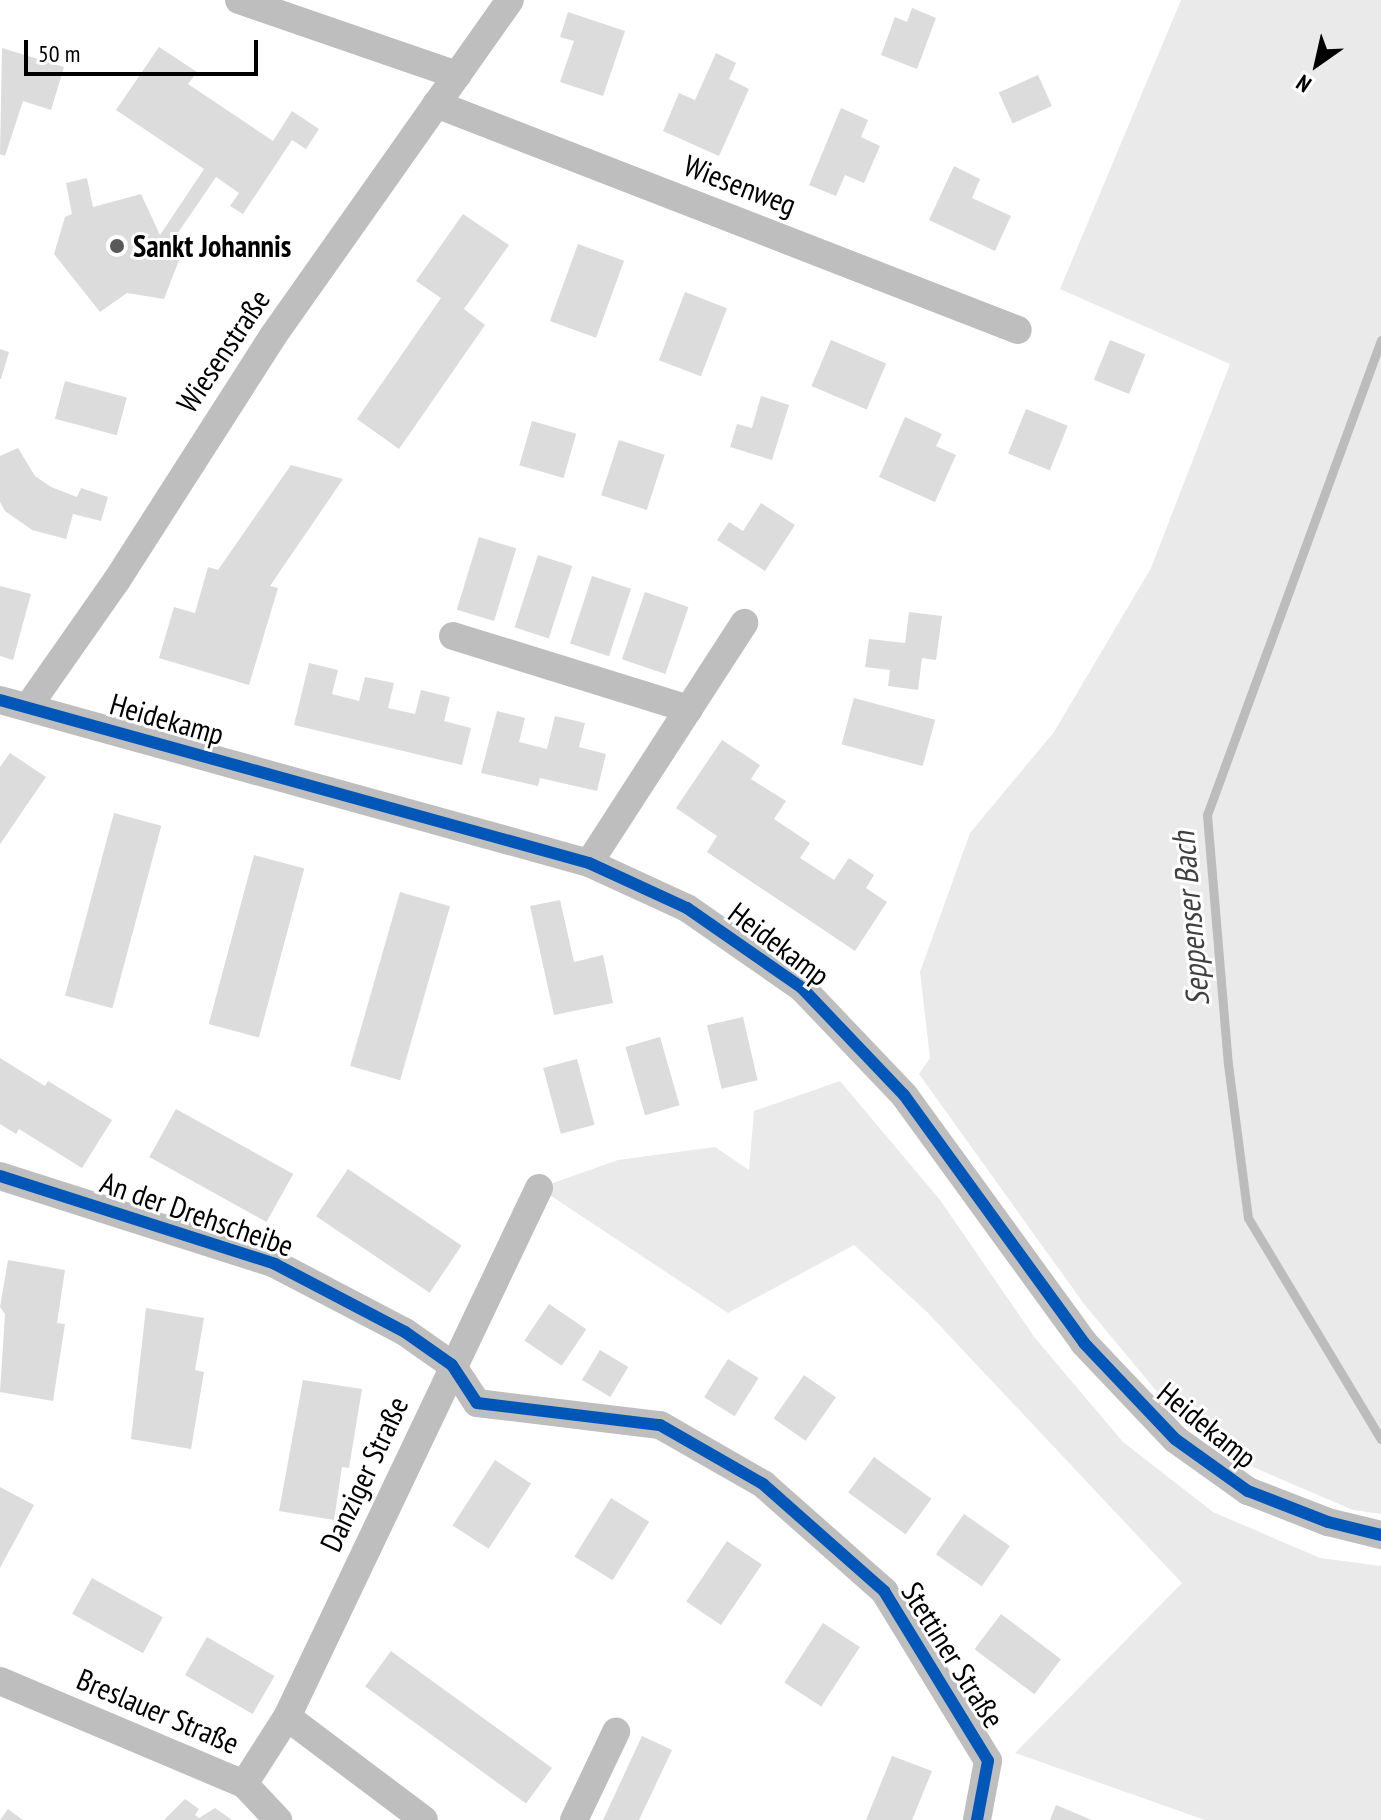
<!DOCTYPE html>
<html>
<head>
<meta charset="utf-8">
<style>
  body { margin:0 }
  #map { position:relative; width:1381px; height:1820px; overflow:hidden; background:#fff; font-family:"PT Sans Narrow",sans-serif }
  div>[style] { position:absolute }
  .green>* { inset:0; background:#eaeaea }
  .stream>* { height:9px; margin:-4.5px; padding:0 4.5px; transform-origin:4.5px; border-radius:4.5px; background:#bcbcbc }
  .building>* { inset:0; background:#dcdcdc; transform-origin:0 0 }
  .minor>* { height:28px; margin:-14px; padding:0 14px; transform-origin:14px; border-radius:14px; background:#bebebe }
  .cycleway>* { height:12px; margin:-6px; padding:0 6px; transform-origin:6px; border-radius:6px; background:#0057b8 }
  .dots>* { width:22px; height:22px; translate:-50% -50%; box-sizing:border-box; border:4px solid #fff; border-radius:50% }
  span { translate:-50% -50%; white-space:nowrap; text-align:center; line-height:1.15; -webkit-text-stroke:6px #fff; paint-order:stroke }
  .street-label { font-size:30px; color:#000 }
  .poi-label { font-size:30px; color:#000; font-weight:700 }
  .left { translate:0 -50%; text-align:left }
  .water-label { font-size:32px; color:#404040; font-style:italic }
  .north { position:absolute; left:1277px; top:24px; width:80px; height:80px; -webkit-text-stroke:6px #fff; paint-order:stroke; rotate:214deg; font-size:22px; font-weight:700; line-height:32px; text-align:center; color:#000 }
  .north::after { content:''; display:block; margin:auto; width:28px; height:36px; background:#000; clip-path:polygon(50% 0,100% 100%,50% 72%,0 100%) }
  .scale { position:absolute; left:24px; top:40px; width:234px; height:36px; box-sizing:border-box; border:4px solid #000; border-top:0; padding-left:10px; font-size:24px; line-height:28px; white-space:nowrap; color:#000; -webkit-text-stroke:6px #fff; paint-order:stroke }
</style>
</head>
<body>
<div id="map">
  <div class="green">
    <i style="clip-path:polygon(1181px 0,1381px 0,1381px 1514px,1353px 1510px,1248px 1465px,1158px 1393px,1084px 1304px,919px 1074px,930px 1058px,920px 972px,970px 833px,1054px 732px,1151px 568px,1230px 364px,1060px 289px)"></i>
    <i style="clip-path:polygon(840px 1081px,940px 1200px,1035px 1338px,1123px 1442px,1213px 1512px,1320px 1558px,1381px 1566px,1381px 1820px,1205px 1820px,1015px 1753px,1182px 1583px,927px 1312px,854px 1245px,728px 1313px,539px 1188px,618px 1160px,715px 1147px,749px 1170px,754px 1111px)"></i>
  </div>
  <div class="stream">
    <i style="left:1381px;top:340px;width:506px;rotate:110.12deg"></i>
    <i style="left:1207px;top:815px;width:250px;rotate:85.2deg"></i>
    <i style="left:1228px;top:1064px;width:155px;rotate:82.6deg"></i>
    <i style="left:1248px;top:1218px;width:258px;rotate:59deg"></i>
  </div>
  <div class="building">
    <i style="clip-path:polygon(912px 8px,936px 18px,917px 69px,881px 55px,895px 17px,907px 22px)"></i>
    <i style="clip-path:polygon(568px 12px,625px 31px,603px 96px,560px 82px,574px 41px,560px 37px)"></i>
    <i style="clip-path:polygon(159px 47px,197px 72px,188px 84px,273px 141px,292px 111px,319px 129px,306px 149px,292px 140px,243px 214px,230px 206px,239px 193px,216px 177px,171px 243px,183px 250px,164px 299px,127px 293px,100px 312px,54px 254px,65px 217px,72px 214px,66px 183px,87px 178px,93px 207px,141px 194px,160px 235px,204px 169px,116px 110px)"></i>
    <i style="clip-path:polygon(2px 48px,64px 67px,51px 110px,23px 101px,5px 156px,0 154px)"></i>
    <i style="clip-path:polygon(716px 53px,736px 63px,729px 79px,749px 89px,719px 156px,663px 131px,679px 93px,695px 100px)"></i>
    <i style="left:1038px;top:75px;width:34px;height:43px;rotate:66deg"></i>
    <i style="clip-path:polygon(841px 108px,868px 120px,861px 137px,880px 146px,864px 183px,845px 175px,836px 196px,809px 185px)"></i>
    <i style="clip-path:polygon(954px 166px,980px 179px,972px 198px,1011px 216px,995px 251px,929px 220px)"></i>
    <i style="clip-path:polygon(463px 214px,509px 245px,464px 309px,485px 325px,399px 449px,357px 419px,441px 298px,416px 281px)"></i>
    <i style="left:578px;top:244px;width:49px;height:82px;rotate:20deg"></i>
    <i style="left:685px;top:292px;width:45px;height:73px;rotate:21deg"></i>
    <i style="left:831px;top:340px;width:60px;height:50px;rotate:23deg"></i>
    <i style="left:1110px;top:340px;width:38px;height:43px;rotate:22deg"></i>
    <i style="clip-path:polygon(0 349px,9px 352px,1px 379px,0 379px)"></i>
    <i style="left:65px;top:381px;width:64px;height:39px;rotate:15deg"></i>
    <i style="clip-path:polygon(761px 396px,789px 405px,772px 460px,730px 447px,737px 424px,752px 428px)"></i>
    <i style="left:1026px;top:409px;width:45px;height:48px;rotate:22deg"></i>
    <i style="clip-path:polygon(905px 417px,942px 434px,936px 446px,956px 455px,935px 502px,879px 477px)"></i>
    <i style="left:532px;top:421px;width:46px;height:46px;rotate:16deg"></i>
    <i style="left:619px;top:440px;width:48px;height:58px;rotate:18deg"></i>
    <i style="clip-path:polygon(18px 448px,35px 476px,51px 487px,77px 497px,81px 488px,108px 497px,101px 521px,73px 514px,66px 539px,32px 530px,5px 511px,0 502px,0 456px)"></i>
    <i style="clip-path:polygon(291px 465px,343px 479px,270px 586px,278px 588px,249px 685px,159px 658px,174px 607px,195px 613px,208px 567px,218px 570px)"></i>
    <i style="clip-path:polygon(761px 503px,795px 525px,765px 571px,717px 540px,729px 522px,743px 531px)"></i>
    <i style="left:479px;top:537px;width:39px;height:76px;rotate:17deg"></i>
    <i style="left:538px;top:555px;width:36px;height:76px;rotate:18deg"></i>
    <i style="left:592px;top:576px;width:41px;height:71px;rotate:18deg"></i>
    <i style="clip-path:polygon(0 586px,31px 594px,13px 660px,0 656px)"></i>
    <i style="left:645px;top:592px;width:46px;height:71px;rotate:19deg"></i>
    <i style="clip-path:polygon(909px 612px,942px 616px,936px 660px,922px 658px,918px 690px,888px 686px,890px 670px,865px 667px,869px 639px,905px 643px)"></i>
    <i style="clip-path:polygon(309px 663px,338px 670px,332px 694px,359px 701px,365px 677px,394px 683px,388px 708px,415px 714px,421px 690px,450px 697px,444px 721px,471px 728px,462px 765px,294px 725px)"></i>
    <i style="left:854px;top:698px;width:84px;height:48px;rotate:15deg"></i>
    <i style="clip-path:polygon(497px 711px,525px 718px,519px 742px,547px 749px,555px 716px,585px 723px,579px 747px,606px 754px,597px 791px,540px 778px,538px 786px,481px 773px)"></i>
    <i style="clip-path:polygon(722px 740px,760px 765px,751px 779px,786px 801px,774px 819px,810px 843px,800px 858px,834px 880px,849px 858px,874px 875px,866px 888px,887px 902px,855px 951px,707px 852px,717px 836px,676px 808px)"></i>
    <i style="clip-path:polygon(10px 753px,46px 777px,0 844px,0 767px)"></i>
    <i style="left:114px;top:813px;width:49px;height:189px;rotate:15deg"></i>
    <i style="left:254px;top:855px;width:52px;height:175px;rotate:15deg"></i>
    <i style="left:400px;top:892px;width:52px;height:181px;rotate:16deg"></i>
    <i style="clip-path:polygon(560px 900px,574px 962px,603px 955px,613px 1003px,554px 1015px,530px 906px)"></i>
    <i style="left:743px;top:1017px;width:65px;height:37px;rotate:77deg"></i>
    <i style="left:660px;top:1037px;width:71px;height:36px;rotate:74deg"></i>
    <i style="clip-path:polygon(0 1058px,45px 1086px,48px 1081px,112px 1120px,82px 1168px,19px 1129px,16px 1134px,0 1124px)"></i>
    <i style="left:577px;top:1059px;width:68px;height:35px;rotate:75deg"></i>
    <i style="left:176px;top:1109px;width:134px;height:55px;rotate:29deg"></i>
    <i style="left:348px;top:1169px;width:137px;height:57px;rotate:34deg"></i>
    <i style="clip-path:polygon(8px 1260px,65px 1270px,57px 1323px,65px 1324px,53px 1401px,0 1392px,5px 1314px,0 1307px)"></i>
    <i style="left:549px;top:1304px;width:45px;height:44px;rotate:34deg"></i>
    <i style="clip-path:polygon(146px 1308px,204px 1318px,195px 1370px,204px 1372px,191px 1449px,131px 1439px)"></i>
    <i style="left:600px;top:1350px;width:33px;height:35px;rotate:31deg"></i>
    <i style="left:728px;top:1359px;width:36px;height:45px;rotate:32deg"></i>
    <i style="left:804px;top:1375px;width:39px;height:53px;rotate:35deg"></i>
    <i style="clip-path:polygon(303px 1380px,362px 1389px,349px 1468px,342px 1467px,334px 1520px,279px 1511px)"></i>
    <i style="left:874px;top:1457px;width:71px;height:44px;rotate:36deg"></i>
    <i style="left:495px;top:1460px;width:43px;height:78px;rotate:33deg"></i>
    <i style="clip-path:polygon(0 1487px,34px 1505px,0 1568px)"></i>
    <i style="left:611px;top:1498px;width:45px;height:69px;rotate:32deg"></i>
    <i style="left:964px;top:1514px;width:56px;height:49px;rotate:35deg"></i>
    <i style="left:727px;top:1541px;width:42px;height:73px;rotate:34deg"></i>
    <i style="left:92px;top:1578px;width:81px;height:41px;rotate:29deg"></i>
    <i style="left:1001px;top:1614px;width:75px;height:44px;rotate:37deg"></i>
    <i style="left:823px;top:1623px;width:44px;height:71px;rotate:33deg"></i>
    <i style="left:207px;top:1637px;width:78px;height:44px;rotate:30deg"></i>
    <i style="left:391px;top:1651px;width:199px;height:44px;rotate:36deg"></i>
    <i style="clip-path:polygon(642px 1736px,672px 1750px,639px 1820px,603px 1820px)"></i>
    <i style="clip-path:polygon(892px 1756px,932px 1771px,912px 1820px,866px 1820px)"></i>
    <i style="clip-path:polygon(185px 1799px,199px 1809px,195px 1815px,199px 1818px,215px 1808px,232px 1820px,164px 1820px)"></i>
    <i style="clip-path:polygon(1056px 1805px,1092px 1820px,1050px 1820px)"></i>
    <i style="clip-path:polygon(8px 1809px,23px 1820px,0 1820px)"></i>
  </div>
  <div class="minor">
    <i style="left:239px;top:0;width:231px;rotate:19deg"></i>
    <i style="left:436px;top:104px;width:624px;rotate:21.22deg"></i>
    <i style="left:453px;top:636px;width:247px;rotate:17.2deg"></i>
    <i style="left:0;top:700px;width:611px;rotate:15.47deg"></i>
    <i style="left:589px;top:863px;width:108px;rotate:24.7deg"></i>
    <i style="left:687px;top:908px;width:140px;rotate:34.8deg"></i>
    <i style="left:802px;top:988px;width:148px;rotate:46.4deg"></i>
    <i style="left:904px;top:1095px;width:306px;rotate:54deg"></i>
    <i style="left:1084px;top:1343px;width:132px;rotate:46.5deg"></i>
    <i style="left:1175px;top:1439px;width:90px;rotate:35.5deg"></i>
    <i style="left:1248px;top:1491px;width:86px;rotate:21.2deg"></i>
    <i style="left:1328px;top:1522px;width:55px;rotate:13.8deg"></i>
    <i style="left:28px;top:707px;width:155px;rotate:-55deg"></i>
    <i style="left:117px;top:580px;width:290px;rotate:-57.4deg"></i>
    <i style="left:273px;top:336px;width:411px;rotate:-54.8deg"></i>
    <i style="left:589px;top:863px;width:286px;rotate:-57.1deg"></i>
    <i style="left:0;top:1176px;width:289px;rotate:17.7deg"></i>
    <i style="left:275px;top:1264px;width:147px;rotate:27.6deg"></i>
    <i style="left:405px;top:1332px;width:57px;rotate:35.1deg"></i>
    <i style="left:452px;top:1365px;width:45px;rotate:56.7deg"></i>
    <i style="left:477px;top:1403px;width:184px;rotate:6.9deg"></i>
    <i style="left:660px;top:1425px;width:119px;rotate:29.8deg"></i>
    <i style="left:763px;top:1484px;width:162px;rotate:41.5deg"></i>
    <i style="left:884px;top:1591px;width:199px;rotate:58.5deg"></i>
    <i style="left:988px;top:1761px;width:60px;rotate:100.6deg"></i>
    <i style="left:0;top:1681px;width:265px;rotate:22.9deg"></i>
    <i style="left:244px;top:1784px;width:50px;rotate:46.6deg"></i>
    <i style="left:287px;top:1717px;width:171px;rotate:36.9deg"></i>
    <i style="left:244px;top:1784px;width:80px;rotate:-57.3deg"></i>
    <i style="left:287px;top:1717px;width:586px;rotate:-64.53deg"></i>
    <i style="left:574px;top:1820px;width:98px;rotate:-64.5deg"></i>
  </div>
  <div class="cycleway">
    <i style="left:0;top:700px;width:611px;rotate:15.47deg"></i>
    <i style="left:589px;top:863px;width:108px;rotate:24.7deg"></i>
    <i style="left:687px;top:908px;width:140px;rotate:34.8deg"></i>
    <i style="left:802px;top:988px;width:148px;rotate:46.4deg"></i>
    <i style="left:904px;top:1095px;width:306px;rotate:54deg"></i>
    <i style="left:1084px;top:1343px;width:132px;rotate:46.5deg"></i>
    <i style="left:1175px;top:1439px;width:90px;rotate:35.5deg"></i>
    <i style="left:1248px;top:1491px;width:86px;rotate:21.2deg"></i>
    <i style="left:1328px;top:1522px;width:55px;rotate:13.8deg"></i>
    <i style="left:0;top:1176px;width:289px;rotate:17.7deg"></i>
    <i style="left:275px;top:1264px;width:147px;rotate:27.6deg"></i>
    <i style="left:405px;top:1332px;width:57px;rotate:35.1deg"></i>
    <i style="left:452px;top:1365px;width:45px;rotate:56.7deg"></i>
    <i style="left:477px;top:1403px;width:184px;rotate:6.9deg"></i>
    <i style="left:660px;top:1425px;width:119px;rotate:29.8deg"></i>
    <i style="left:763px;top:1484px;width:162px;rotate:41.5deg"></i>
    <i style="left:884px;top:1591px;width:199px;rotate:58.5deg"></i>
    <i style="left:988px;top:1761px;width:60px;rotate:100.6deg"></i>
  </div>
  <div class="dots">
    <i style="left:117px;top:246px;background:#595959"></i>
  </div>
  <div class="street-label">
    <span style="left:740px;top:185px;rotate:21deg">Wiesenweg</span>
    <span style="left:223px;top:351px;rotate:-56deg">Wiesenstraße</span>
    <span style="left:167px;top:719px;rotate:16deg">Heidekamp</span>
    <span style="left:779px;top:944px;rotate:37deg">Heidekamp</span>
    <span style="left:197px;top:1214px;rotate:19deg">An der Drehscheibe</span>
    <span style="left:1207px;top:1425px;rotate:39deg">Heidekamp</span>
    <span style="left:364px;top:1474px;rotate:-65deg">Danziger Straße</span>
    <span style="left:953px;top:1655px;rotate:58deg">Stettiner Straße</span>
    <span style="left:158px;top:1711px;rotate:23deg">Breslauer Straße</span>
  </div>
  <div class="poi-label">
    <span class="left" style="left:133px;top:246px">Sankt Johannis</span>
  </div>
  <div class="water-label">
    <span style="left:1190px;top:919px;rotate:-95deg">Seppenser Bach</span>
  </div>
  <div class="north">N</div>
  <div class="scale">50 m</div>
</div>
</body>
</html>
